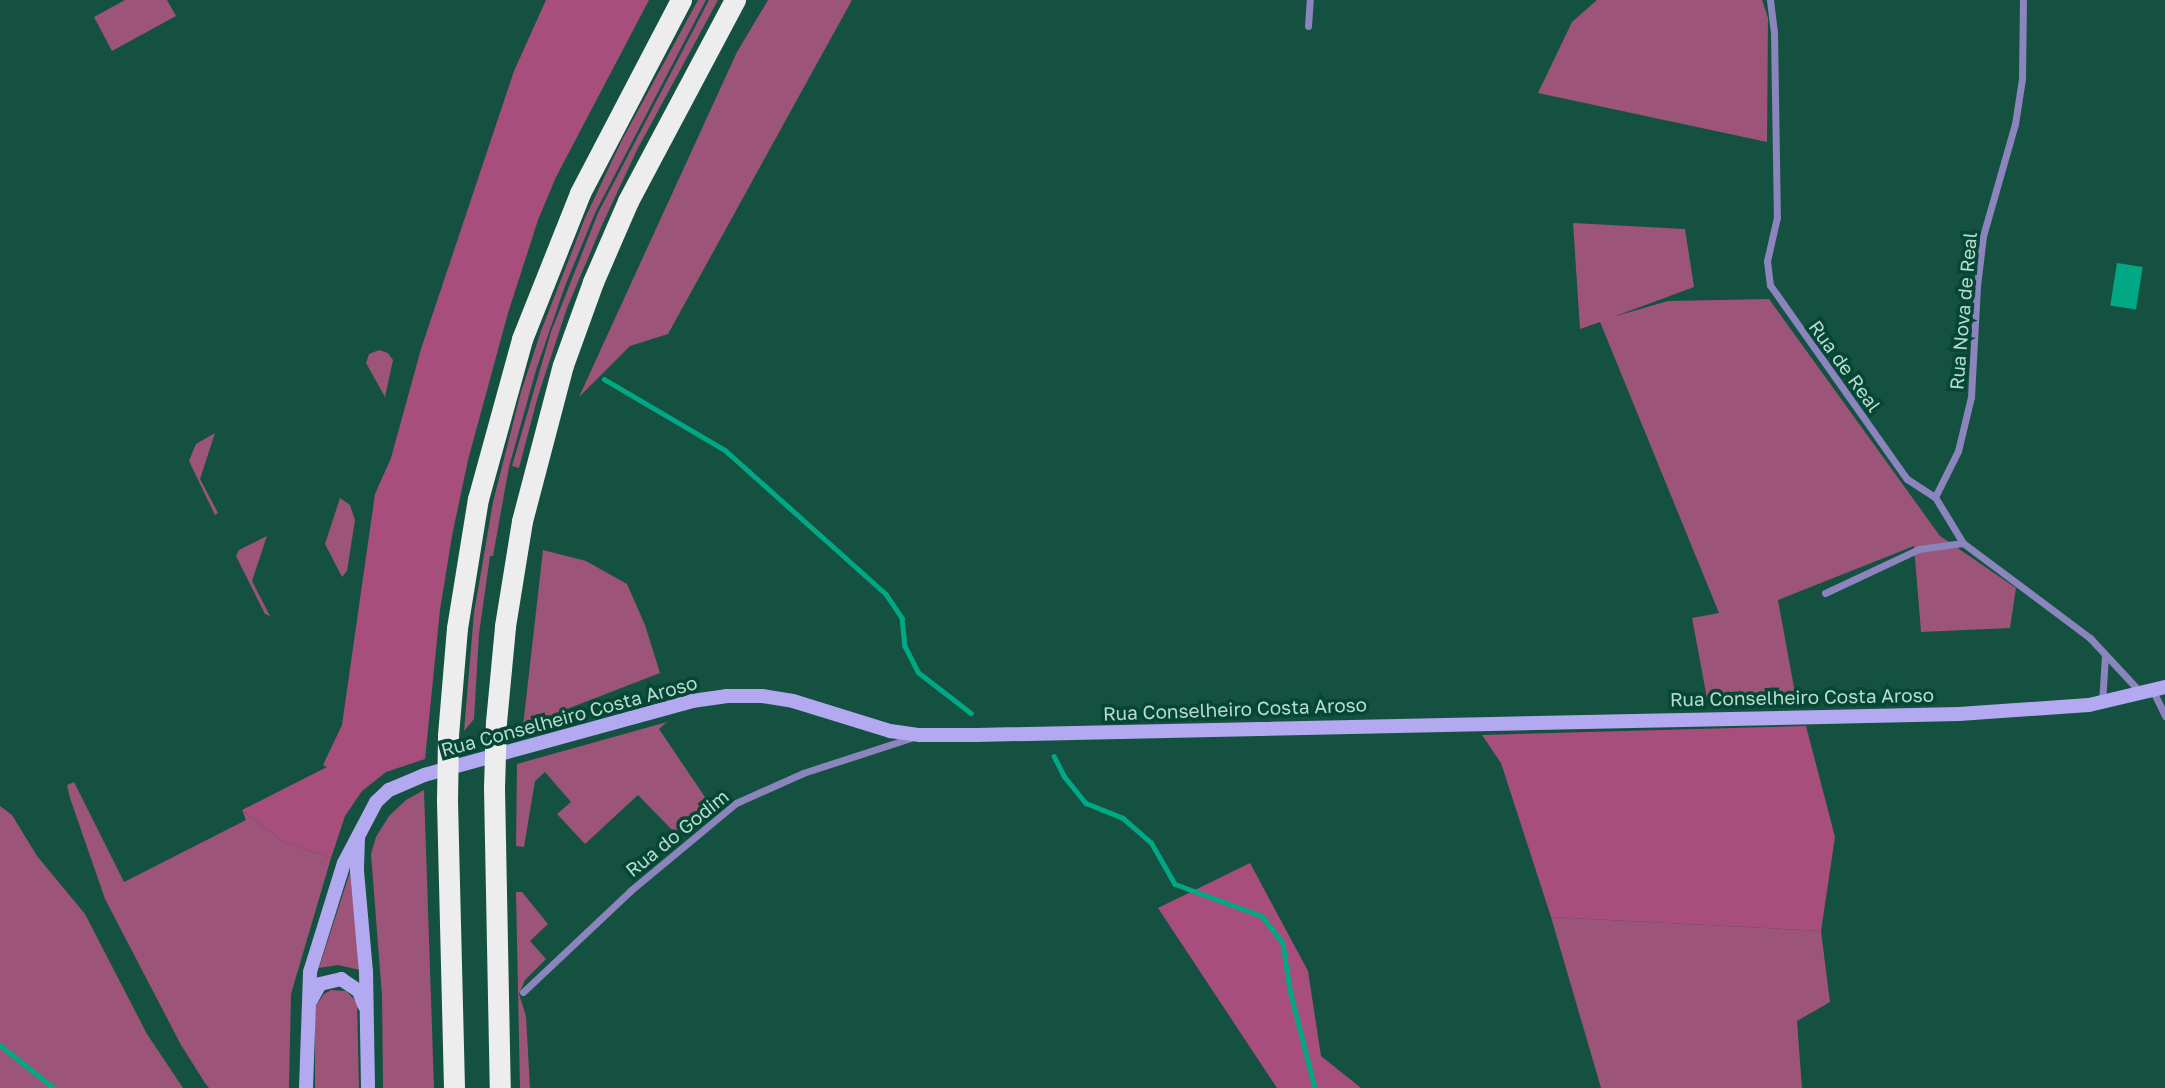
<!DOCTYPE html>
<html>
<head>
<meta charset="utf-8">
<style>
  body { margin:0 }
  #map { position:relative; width:2165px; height:1088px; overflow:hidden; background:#155140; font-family:"Golos Text",sans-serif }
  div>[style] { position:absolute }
  .green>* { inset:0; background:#9c5478 }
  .forest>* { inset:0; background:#a84e7d }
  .water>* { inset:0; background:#00a984; transform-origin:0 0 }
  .stream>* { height:4.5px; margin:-2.25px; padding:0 2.25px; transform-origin:2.25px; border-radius:2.25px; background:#00a984 }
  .minor>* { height:7px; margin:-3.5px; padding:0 3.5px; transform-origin:3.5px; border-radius:3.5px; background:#8b84bd }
  .secondary>* { height:14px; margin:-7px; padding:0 7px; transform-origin:7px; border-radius:7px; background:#b2a9f1 }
  .motorway>* { height:21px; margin:-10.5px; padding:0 10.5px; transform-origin:10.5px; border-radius:10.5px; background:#ededed }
  .motorway-bridge>* { height:21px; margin:-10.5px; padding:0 10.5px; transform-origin:10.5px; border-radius:10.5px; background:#ededed }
  span { translate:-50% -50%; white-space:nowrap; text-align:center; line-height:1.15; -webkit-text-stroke:7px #054635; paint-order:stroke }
  .street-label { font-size:19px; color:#b7dbcd }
</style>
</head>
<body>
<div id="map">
  <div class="green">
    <i style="clip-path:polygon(125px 0,167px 0,176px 16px,112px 51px,94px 17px)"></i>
    <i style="clip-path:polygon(698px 0,706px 0,595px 213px,565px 286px,536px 370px,509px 467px,493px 556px,490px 556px,479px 634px,474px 719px,464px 731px,474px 613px,493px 502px,521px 392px,541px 331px,585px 218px,621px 142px)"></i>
    <i style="clip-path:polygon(709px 0,718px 0,637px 150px,602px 225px,567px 308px,538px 396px,519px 468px,512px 466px,551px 332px,598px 213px)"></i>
    <i style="clip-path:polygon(768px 0,852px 0,668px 334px,630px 346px,579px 397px,737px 52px)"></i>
    <i style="clip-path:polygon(1597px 0,1762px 0,1768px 18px,1767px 142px,1538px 93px,1572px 22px)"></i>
    <i style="clip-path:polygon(1573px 223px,1685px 229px,1694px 287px,1613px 317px,1668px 301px,1769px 299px,1940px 536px,2016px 588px,2010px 628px,1921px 632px,1914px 546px,1778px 600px,1797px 704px,1708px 704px,1692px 618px,1719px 613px,1600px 322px,1580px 329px)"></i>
    <i style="clip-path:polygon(379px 350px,388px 353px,393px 360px,385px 397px,366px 363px,369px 354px)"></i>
    <i style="clip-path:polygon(215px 433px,200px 479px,218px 513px,215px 515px,189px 461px,196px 444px)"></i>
    <i style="clip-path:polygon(340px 498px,350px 505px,355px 520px,347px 571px,342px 577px,325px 544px)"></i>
    <i style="clip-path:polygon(267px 536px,252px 581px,270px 616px,265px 614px,236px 556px,239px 550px)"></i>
    <i style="clip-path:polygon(543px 550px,586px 561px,627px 584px,645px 625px,660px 673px,523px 726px)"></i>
    <i style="clip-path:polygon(667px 722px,659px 729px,711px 806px,676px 834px,638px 795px,585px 844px,557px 814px,571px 802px,545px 772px,535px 781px,524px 847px,516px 846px,517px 764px)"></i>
    <i style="clip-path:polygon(74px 782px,124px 882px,246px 820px,242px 810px,284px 842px,331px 858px,291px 994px,289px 1088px,209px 1088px,205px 1083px,181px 1045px,105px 899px,70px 798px,67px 785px)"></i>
    <i style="clip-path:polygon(424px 790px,434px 1088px,383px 1088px,382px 996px,371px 854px,376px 837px,389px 816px,406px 800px)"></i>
    <i style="clip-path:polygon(0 806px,12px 815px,37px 856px,85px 914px,147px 1034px,183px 1088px,0 1088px)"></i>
    <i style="clip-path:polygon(350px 872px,360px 970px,338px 965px,319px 968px)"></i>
    <i style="clip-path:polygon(516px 892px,522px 892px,548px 924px,530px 941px,546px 959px,525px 980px,519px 994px,526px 1016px,530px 1088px,520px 1088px)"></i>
    <i style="clip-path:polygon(1551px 917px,1821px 931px,1830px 1002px,1797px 1021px,1802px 1088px,1601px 1088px)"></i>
    <i style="clip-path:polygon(331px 990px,346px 991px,357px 1002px,359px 1088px,315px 1088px,315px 1007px,324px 994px)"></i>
  </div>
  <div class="forest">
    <i style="clip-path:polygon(546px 0,649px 0,556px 177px,538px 220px,508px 313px,468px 460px,452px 536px,440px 610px,425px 759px,386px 772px,362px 791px,345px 816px,331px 858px,284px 842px,242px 810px,327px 767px,323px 765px,342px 725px,375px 494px,391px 458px,421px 349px,514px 71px)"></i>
    <i style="clip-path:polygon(1806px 726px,1835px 837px,1821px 931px,1551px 917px,1501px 763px,1482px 735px)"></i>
    <i style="clip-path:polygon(1250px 863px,1308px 971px,1321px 1056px,1361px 1088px,1277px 1088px,1158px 908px)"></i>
  </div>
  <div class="water">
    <i style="left:2117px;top:263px;width:26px;height:43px;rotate:9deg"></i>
  </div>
  <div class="stream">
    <i style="left:604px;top:379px;width:140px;rotate:30.4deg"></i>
    <i style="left:725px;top:450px;width:216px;rotate:41.8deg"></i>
    <i style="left:886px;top:594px;width:29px;rotate:56deg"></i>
    <i style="left:902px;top:618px;width:28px;rotate:84deg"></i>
    <i style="left:905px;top:646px;width:29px;rotate:63deg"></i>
    <i style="left:918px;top:672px;width:67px;rotate:37.7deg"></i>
    <i style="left:1054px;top:756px;width:22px;rotate:63deg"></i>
    <i style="left:1064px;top:776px;width:35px;rotate:51deg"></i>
    <i style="left:1086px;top:803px;width:40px;rotate:22deg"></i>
    <i style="left:1123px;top:818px;width:37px;rotate:41deg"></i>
    <i style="left:1151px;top:842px;width:48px;rotate:60.3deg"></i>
    <i style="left:1175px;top:884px;width:93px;rotate:20.2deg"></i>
    <i style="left:1262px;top:916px;width:34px;rotate:52deg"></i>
    <i style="left:1283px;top:943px;width:48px;rotate:81.5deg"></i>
    <i style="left:1290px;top:990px;width:101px;rotate:75.7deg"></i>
    <i style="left:0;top:1045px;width:69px;rotate:38.5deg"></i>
  </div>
  <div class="minor">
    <i style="left:1770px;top:0;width:32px;rotate:83deg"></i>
    <i style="left:1774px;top:32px;width:185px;rotate:89.1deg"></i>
    <i style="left:1777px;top:217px;width:45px;rotate:102.8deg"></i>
    <i style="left:1767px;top:261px;width:24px;rotate:83deg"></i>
    <i style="left:1770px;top:285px;width:237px;rotate:54.8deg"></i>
    <i style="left:1907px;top:479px;width:33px;rotate:33deg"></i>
    <i style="left:1935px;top:497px;width:54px;rotate:58.7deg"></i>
    <i style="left:1963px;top:543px;width:159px;rotate:36.8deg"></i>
    <i style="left:2090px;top:638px;width:76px;rotate:47.1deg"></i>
    <i style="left:1308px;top:26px;width:26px;rotate:-86deg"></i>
    <i style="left:1935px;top:497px;width:51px;rotate:-63.4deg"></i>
    <i style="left:1958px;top:451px;width:56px;rotate:-76.5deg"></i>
    <i style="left:1971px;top:397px;width:111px;rotate:-86.9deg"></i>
    <i style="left:1977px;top:286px;width:50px;rotate:-83.2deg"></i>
    <i style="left:1983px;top:236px;width:116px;rotate:-74.1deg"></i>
    <i style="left:2015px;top:124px;width:46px;rotate:-81.2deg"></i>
    <i style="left:2022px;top:79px;width:79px;rotate:-89.3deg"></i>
    <i style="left:1825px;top:593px;width:104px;rotate:-25.1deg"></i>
    <i style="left:1919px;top:549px;width:44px;rotate:-7.8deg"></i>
    <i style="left:2153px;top:691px;width:28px;rotate:64deg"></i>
    <i style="left:2102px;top:703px;width:48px;rotate:-86.4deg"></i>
    <i style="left:523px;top:992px;width:147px;rotate:-43.3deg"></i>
    <i style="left:630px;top:891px;width:138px;rotate:-39.7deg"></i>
    <i style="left:736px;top:803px;width:73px;rotate:-24.1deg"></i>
    <i style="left:803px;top:773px;width:114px;rotate:-18deg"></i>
  </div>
  <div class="secondary">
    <i style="left:358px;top:838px;width:33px;rotate:92deg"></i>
    <i style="left:357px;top:871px;width:100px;rotate:84.9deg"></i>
    <i style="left:366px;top:971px;width:117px;rotate:89deg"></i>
    <i style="left:311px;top:1000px;width:18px;rotate:-61deg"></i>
    <i style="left:320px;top:984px;width:22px;rotate:-13deg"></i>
    <i style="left:341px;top:979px;width:22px;rotate:34deg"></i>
    <i style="left:359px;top:991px;width:15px;rotate:70deg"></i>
    <i style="left:306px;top:1088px;width:116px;rotate:-88deg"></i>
    <i style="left:310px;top:972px;width:114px;rotate:-72.7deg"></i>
    <i style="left:344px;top:863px;width:69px;rotate:-62.3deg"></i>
    <i style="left:376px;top:802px;width:18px;rotate:-43deg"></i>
    <i style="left:389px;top:790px;width:38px;rotate:-23deg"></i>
    <i style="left:424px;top:775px;width:278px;rotate:-15.4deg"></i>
    <i style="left:692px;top:701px;width:34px;rotate:-8deg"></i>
    <i style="left:726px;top:696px;width:36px"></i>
    <i style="left:762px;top:696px;width:31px;rotate:9deg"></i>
    <i style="left:793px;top:701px;width:102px;rotate:17.2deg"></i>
    <i style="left:890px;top:731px;width:30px;rotate:8deg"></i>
    <i style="left:920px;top:735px;width:56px"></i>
    <i style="left:976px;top:735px;width:983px;rotate:-1.22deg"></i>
    <i style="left:1959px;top:714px;width:130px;rotate:-4deg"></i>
    <i style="left:2089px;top:705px;width:78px;rotate:-13.3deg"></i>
  </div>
  <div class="motorway">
    <i style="left:496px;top:722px;width:96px;rotate:-84.6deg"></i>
    <i style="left:505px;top:626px;width:106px;rotate:-80.8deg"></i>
    <i style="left:522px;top:521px;width:161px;rotate:-75.3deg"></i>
    <i style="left:563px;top:365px;width:88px;rotate:-70.1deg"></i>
    <i style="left:593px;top:282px;width:88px;rotate:-66.6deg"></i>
    <i style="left:628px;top:201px;width:228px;rotate:-62deg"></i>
    <i style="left:448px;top:735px;width:107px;rotate:-85.2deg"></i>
    <i style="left:457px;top:628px;width:131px;rotate:-80.8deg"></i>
    <i style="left:478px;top:499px;width:166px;rotate:-74.6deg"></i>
    <i style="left:522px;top:339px;width:157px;rotate:-68.3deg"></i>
    <i style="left:580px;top:193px;width:218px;rotate:-62.4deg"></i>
    <i style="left:494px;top:788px;width:300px;rotate:88.9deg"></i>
    <i style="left:447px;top:801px;width:287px;rotate:88.6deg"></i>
  </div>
  <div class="motorway-bridge">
    <i style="left:494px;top:788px;width:66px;rotate:-88.3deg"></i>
    <i style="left:447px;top:801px;width:66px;rotate:-89.1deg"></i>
  </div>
  <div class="street-label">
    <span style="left:1963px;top:311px;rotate:-85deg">Rua Nova de Real</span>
    <span style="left:1845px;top:366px;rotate:54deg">Rua de Real</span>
    <span style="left:1802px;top:697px;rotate:-1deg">Rua Conselheiro Costa Aroso</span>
    <span style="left:1235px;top:709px;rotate:-2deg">Rua Conselheiro Costa Aroso</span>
    <span style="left:569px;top:716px;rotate:-15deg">Rua Conselheiro Costa Aroso</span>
    <span style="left:677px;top:833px;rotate:-39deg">Rua do Godim</span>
  </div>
</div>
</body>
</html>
